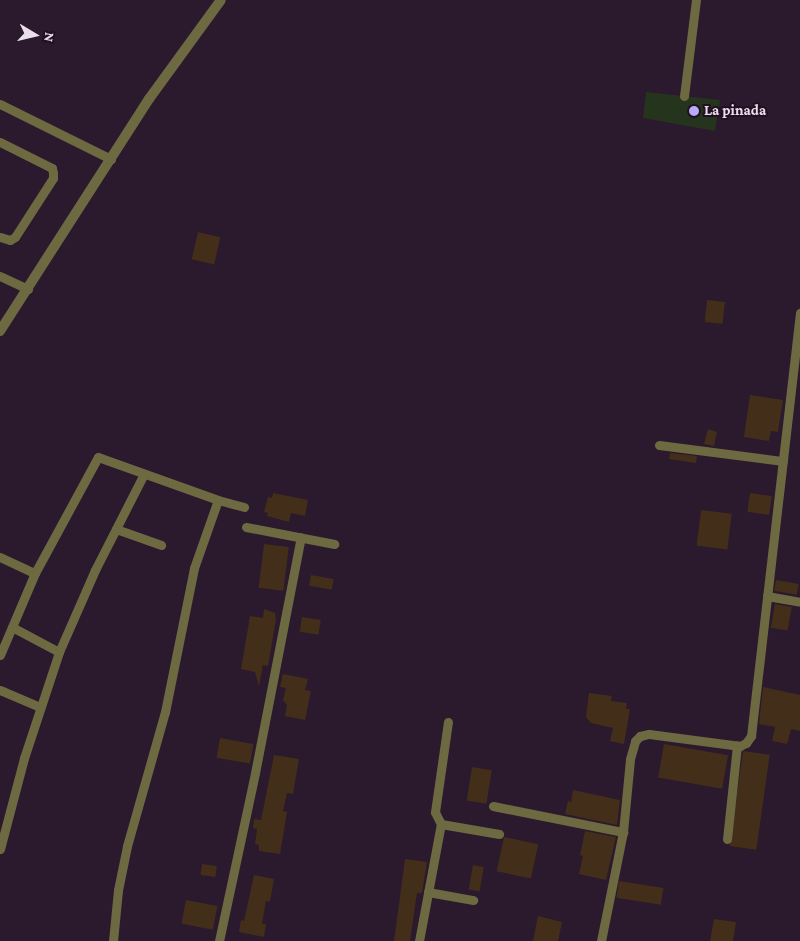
<!DOCTYPE html>
<html>
<head>
<meta charset="utf-8">
<style>
  body { margin:0 }
  #map { position:relative; width:800px; height:941px; overflow:hidden; background:#2b192d; font-family:"Crimson Pro",serif }
  div>[style] { position:absolute }
  .green>* { inset:0; background:#25341c }
  .building>* { inset:0; background:#432e1a; transform-origin:0 0 }
  .minor>* { height:9px; margin:-4.5px; padding:0 4.5px; transform-origin:4.5px; border-radius:4.5px; background:#6d6a41 }
  .tertiary>* { height:10px; margin:-5px; padding:0 5px; transform-origin:5px; border-radius:5px; background:#6d6a41 }
  .dots>* { width:14px; height:14px; translate:-50% -50%; box-sizing:border-box; border:2px solid #211023; border-radius:50% }
  span { translate:-50% -50%; white-space:nowrap; text-align:center; line-height:1.15; -webkit-text-stroke:4px #211023; paint-order:stroke }
  .poi-label { font-size:15px; color:#eadeeb; font-weight:700 }
  .left { translate:0 -50%; text-align:left }
  .north { position:absolute; left:10px; top:10px; width:50px; height:50px; -webkit-text-stroke:4px #211023; paint-order:stroke; rotate:99deg; font-size:14px; font-weight:700; line-height:20px; text-align:center; color:#eadeeb }
  .north::after { content:''; display:block; margin:auto; width:18px; height:22px; background:#eadeeb; clip-path:polygon(50% 0,100% 100%,50% 72%,0 100%) }
</style>
</head>
<body>
<div id="map">
  <div class="green">
    <i style="clip-path:polygon(646px 92px,720px 100px,715px 131px,643px 118px)"></i>
  </div>
  <div class="building">
    <i style="left:198px;top:232px;width:23px;height:28px;rotate:13deg"></i>
    <i style="left:707px;top:300px;width:18px;height:22px;rotate:6deg"></i>
    <i style="clip-path:polygon(750px 395px,783px 400px,778px 432px,771px 431px,769px 441px,744px 437px)"></i>
    <i style="clip-path:polygon(708px 429px,717px 432px,714px 446px,704px 444px)"></i>
    <i style="clip-path:polygon(670px 453px,697px 456px,696px 463px,669px 459px)"></i>
    <i style="clip-path:polygon(273px 493px,308px 500px,305px 516px,291px 513px,289px 522px,267px 516px,268px 513px,264px 512px,268px 497px,272px 498px)"></i>
    <i style="left:750px;top:493px;width:22px;height:19px;rotate:8deg"></i>
    <i style="left:701px;top:510px;width:31px;height:36px;rotate:7deg"></i>
    <i style="left:264px;top:544px;width:25px;height:44px;rotate:7deg"></i>
    <i style="left:311px;top:575px;width:23px;height:11px;rotate:10deg"></i>
    <i style="left:776px;top:580px;width:23px;height:11px;rotate:10deg"></i>
    <i style="left:775px;top:604px;width:17px;height:24px;rotate:10deg"></i>
    <i style="clip-path:polygon(264px 609px,275px 613px,276px 620px,268px 666px,263px 665px,259px 686px,255px 672px,241px 669px,250px 616px,263px 618px)"></i>
    <i style="left:302px;top:617px;width:19px;height:15px;rotate:9deg"></i>
    <i style="clip-path:polygon(283px 674px,308px 679px,305px 690px,311px 691px,305px 720px,285px 716px,287px 705px,283px 700px,286px 688px,280px 687px)"></i>
    <i style="clip-path:polygon(763px 687px,800px 695px,800px 731px,791px 729px,787px 744px,772px 741px,775px 727px,759px 724px)"></i>
    <i style="clip-path:polygon(589px 693px,612px 696px,611px 701px,627px 703px,626px 709px,630px 709px,624px 744px,610px 741px,613px 728px,591px 723px,586px 717px)"></i>
    <i style="left:220px;top:738px;width:34px;height:20px;rotate:10deg"></i>
    <i style="left:664px;top:744px;width:65px;height:34px;rotate:10deg"></i>
    <i style="left:743px;top:751px;width:27px;height:96px;rotate:8deg"></i>
    <i style="clip-path:polygon(274px 755px,299px 759px,293px 794px,287px 793px,283px 811px,287px 812px,280px 854px,259px 851px,259px 845px,255px 844px,257px 829px,253px 828px,254px 819px,261px 820px)"></i>
    <i style="left:472px;top:767px;width:20px;height:34px;rotate:9deg"></i>
    <i style="clip-path:polygon(573px 790px,620px 800px,617px 825px,565px 814px,568px 801px,571px 802px)"></i>
    <i style="clip-path:polygon(585px 831px,616px 837px,606px 880px,579px 874px,583px 856px,580px 855px)"></i>
    <i style="left:504px;top:837px;width:35px;height:35px;rotate:12deg"></i>
    <i style="clip-path:polygon(405px 859px,427px 862px,422px 893px,417px 893px,410px 941px,394px 941px)"></i>
    <i style="left:202px;top:864px;width:15px;height:11px;rotate:8deg"></i>
    <i style="left:473px;top:865px;width:11px;height:25px;rotate:10deg"></i>
    <i style="clip-path:polygon(254px 875px,274px 879px,270px 902px,266px 901px,262px 924px,266px 924px,264px 937px,239px 932px,241px 920px,244px 921px)"></i>
    <i style="left:619px;top:881px;width:45px;height:17px;rotate:9deg"></i>
    <i style="left:186px;top:900px;width:32px;height:24px;rotate:11deg"></i>
    <i style="clip-path:polygon(538px 916px,562px 922px,558px 941px,533px 941px)"></i>
    <i style="clip-path:polygon(714px 919px,736px 922px,733px 941px,710px 941px)"></i>
  </div>
  <div class="minor">
    <i style="left:684px;top:96px;width:97px;rotate:-82.9deg"></i>
    <i style="left:0;top:104px;width:124px;rotate:26.4deg"></i>
    <i style="left:0;top:142px;width:58px;rotate:26.6deg"></i>
    <i style="left:52px;top:168px;width:5px;rotate:79deg"></i>
    <i style="left:53px;top:173px;width:5px;rotate:90deg"></i>
    <i style="left:53px;top:178px;width:70px;rotate:122.8deg"></i>
    <i style="left:15px;top:237px;width:6px;rotate:149deg"></i>
    <i style="left:10px;top:240px;width:10px;rotate:-163deg"></i>
    <i style="left:0;top:276px;width:31px;rotate:25deg"></i>
    <i style="left:659px;top:445px;width:125px;rotate:7.4deg"></i>
    <i style="left:246px;top:527px;width:90px;rotate:10.9deg"></i>
    <i style="left:116px;top:529px;width:48px;rotate:19.6deg"></i>
    <i style="left:0;top:557px;width:38px;rotate:25deg"></i>
    <i style="left:767px;top:596px;width:34px;rotate:10deg"></i>
    <i style="left:12px;top:627px;width:53px;rotate:28deg"></i>
    <i style="left:0;top:655px;width:89px;rotate:-66.9deg"></i>
    <i style="left:35px;top:573px;width:132px;rotate:-61.5deg"></i>
    <i style="left:98px;top:457px;width:127px;rotate:19.7deg"></i>
    <i style="left:218px;top:500px;width:27px;rotate:15deg"></i>
    <i style="left:0;top:690px;width:43px;rotate:23deg"></i>
    <i style="left:493px;top:806px;width:133px;rotate:11.3deg"></i>
    <i style="left:441px;top:824px;width:59px;rotate:9.8deg"></i>
    <i style="left:727px;top:839px;width:94px;rotate:-83.9deg"></i>
    <i style="left:0;top:849px;width:94px;rotate:-75.2deg"></i>
    <i style="left:24px;top:758px;width:112px;rotate:-71.7deg"></i>
    <i style="left:59px;top:652px;width:90px;rotate:-66.3deg"></i>
    <i style="left:95px;top:570px;width:108px;rotate:-63deg"></i>
    <i style="left:428px;top:892px;width:46px;rotate:10.1deg"></i>
    <i style="left:113px;top:941px;width:51px;rotate:-84.4deg"></i>
    <i style="left:118px;top:890px;width:45px;rotate:-78.4deg"></i>
    <i style="left:127px;top:846px;width:139px;rotate:-74.2deg"></i>
    <i style="left:165px;top:712px;width:147px;rotate:-78.6deg"></i>
    <i style="left:194px;top:568px;width:72px;rotate:-70.6deg"></i>
    <i style="left:219px;top:941px;width:172px;rotate:-77.9deg"></i>
    <i style="left:255px;top:773px;width:240px;rotate:-79deg"></i>
    <i style="left:419px;top:941px;width:119px;rotate:-79.4deg"></i>
    <i style="left:441px;top:824px;width:13px;rotate:-117deg"></i>
    <i style="left:435px;top:812px;width:91px;rotate:-81.8deg"></i>
    <i style="left:601px;top:941px;width:111px;rotate:-78.6deg"></i>
    <i style="left:623px;top:832px;width:73px;rotate:-84.5deg"></i>
    <i style="left:630px;top:759px;width:19px;rotate:-74deg"></i>
    <i style="left:635px;top:741px;width:7px;rotate:-45deg"></i>
    <i style="left:640px;top:736px;width:9px;rotate:-13deg"></i>
    <i style="left:649px;top:734px;width:92px;rotate:7.5deg"></i>
    <i style="left:740px;top:746px;width:7px;rotate:-27deg"></i>
    <i style="left:746px;top:743px;width:9px;rotate:-54deg"></i>
    <i style="left:751px;top:736px;width:426px;rotate:-83.4deg"></i>
  </div>
  <div class="tertiary">
    <i style="left:0;top:331px;width:276px;rotate:-57.3deg"></i>
    <i style="left:149px;top:99px;width:122px;rotate:-54deg"></i>
  </div>
  <div class="dots">
    <i style="left:694px;top:111px;background:#b8abf7"></i>
  </div>
  <div class="poi-label">
    <span class="left" style="left:704px;top:111px">La pinada</span>
  </div>
  <div class="north">N</div>
</div>
</body>
</html>
